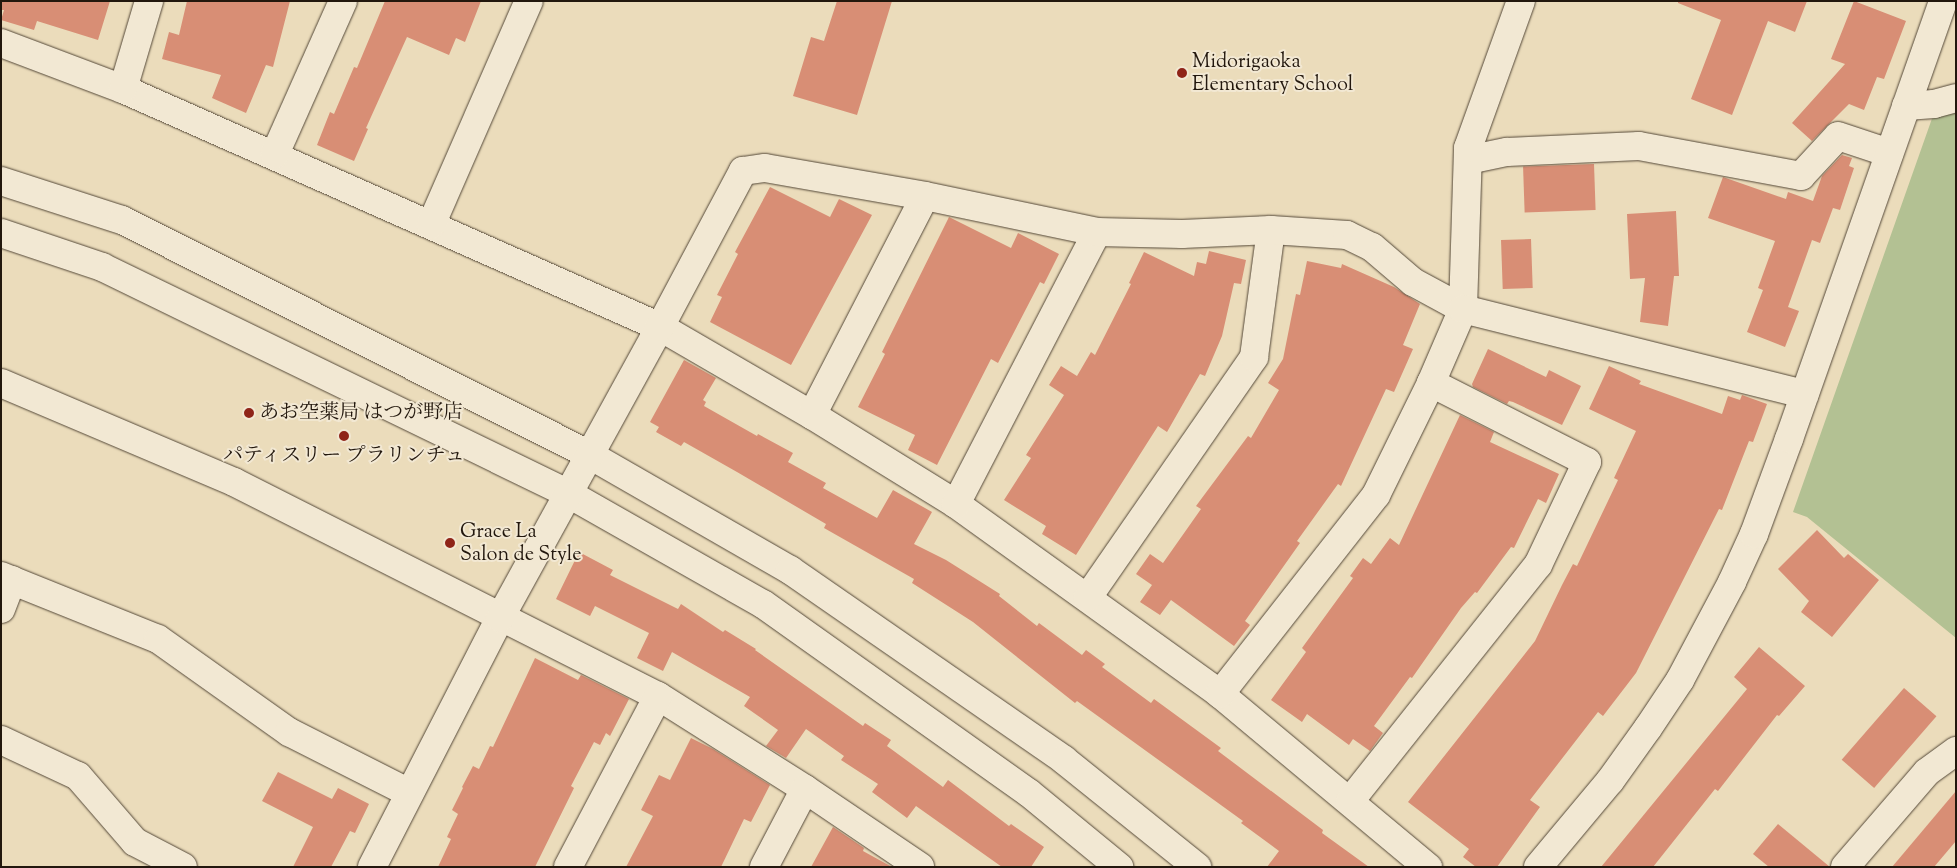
<!DOCTYPE html>
<html>
<head>
<meta charset="utf-8">
<style>
  body { margin:0 }
  #map { position:relative; width:1957px; height:868px; overflow:hidden; background:#ebdcbb; font-family:"Sorts Mill Goudy","Noto Serif JP",serif }
  div>[style] { position:absolute }
  .green>* { inset:0; background:#b3c193 }
  .building>* { inset:0; background:#d88e75; transform-origin:0 0 }
  .roads { filter:drop-shadow(0 0 1px #544838) drop-shadow(0 0 1px #544838) }
  .minor>* { height:28px; margin:-14px; padding:0 14px; transform-origin:14px; border-radius:14px; background:#f2e8d3 }
  .dots>* { width:14px; height:14px; translate:-50% -50%; box-sizing:border-box; border:2px solid #f2e8d3; border-radius:50% }
  span { translate:-50% -50%; white-space:nowrap; text-align:center; line-height:1.15; -webkit-text-stroke:4px #f2e8d3; paint-order:stroke }
  .poi-label { font-size:20px; color:#22170d }
  .left { translate:0 -50%; text-align:left }
  .frame { position:absolute; inset:0; border:2px solid #22170d; pointer-events:none }
</style>
</head>
<body>
<div id="map">
  <div class="green">
    <i style="clip-path:polygon(1956px 104px,1956px 638px,1807px 517px,1793px 512px,1935px 110px)"></i>
  </div>
  <div class="building">
    <i style="clip-path:polygon(1px 1px,110px 1px,98px 40px,37px 21px,34px 30px,1px 20px,4px 10px,1px 10px)"></i>
    <i style="clip-path:polygon(187px 1px,290px 1px,273px 67px,266px 65px,246px 113px,212px 98px,221px 75px,162px 59px,169px 32px,179px 35px)"></i>
    <i style="clip-path:polygon(385px 1px,481px 1px,465px 42px,456px 38px,449px 55px,407px 37px,366px 128px,368px 129px,354px 161px,317px 145px,330px 112px,334px 114px,354px 67px,357px 68px)"></i>
    <i style="clip-path:polygon(837px 1px,892px 1px,857px 115px,793px 96px,811px 37px,824px 41px)"></i>
    <i style="clip-path:polygon(1678px 1px,1807px 1px,1795px 32px,1768px 21px,1732px 115px,1691px 99px,1721px 20px,1678px 3px)"></i>
    <i style="clip-path:polygon(1854px 1px,1906px 21px,1884px 79px,1877px 77px,1864px 110px,1849px 104px,1812px 141px,1792px 123px,1845px 64px,1831px 59px)"></i>
    <i style="clip-path:polygon(1842px 155px,1852px 158px,1849px 166px,1854px 168px,1840px 210px,1833px 208px,1820px 243px,1812px 240px,1788px 307px,1799px 311px,1785px 347px,1747px 332px,1763px 290px,1758px 288px,1775px 241px,1708px 218px,1723px 177px,1786px 199px,1788px 192px,1813px 201px,1822px 176px)"></i>
    <i style="left:1594px;top:164px;width:46px;height:71px;rotate:88deg"></i>
    <i style="clip-path:polygon(770px 187px,830px 217px,839px 199px,872px 215px,791px 365px,710px 322px,722px 297px,717px 295px,738px 254px,735px 252px)"></i>
    <i style="clip-path:polygon(1676px 211px,1679px 276px,1674px 276px,1668px 326px,1640px 322px,1645px 278px,1630px 279px,1627px 214px)"></i>
    <i style="clip-path:polygon(949px 217px,1011px 248px,1018px 233px,1059px 254px,1044px 284px,1040px 282px,998px 363px,991px 359px,937px 465px,908px 450px,915px 435px,858px 407px,885px 354px,882px 352px)"></i>
    <i style="left:1531px;top:239px;width:49px;height:30px;rotate:88deg"></i>
    <i style="clip-path:polygon(1209px 251px,1246px 260px,1241px 284px,1234px 283px,1222px 336px,1205px 376px,1200px 374px,1167px 432px,1158px 426px,1076px 555px,1042px 534px,1046px 526px,1004px 500px,1031px 458px,1026px 455px,1064px 395px,1049px 385px,1061px 366px,1077px 376px,1091px 352px,1095px 355px,1131px 284px,1129px 283px,1144px 252px,1194px 276px,1197px 262px,1206px 264px)"></i>
    <i style="clip-path:polygon(1307px 261px,1341px 268px,1342px 264px,1394px 287px,1420px 304px,1403px 345px,1413px 349px,1394px 392px,1386px 389px,1341px 486px,1338px 484px,1297px 541px,1300px 543px,1245px 621px,1250px 625px,1234px 646px,1171px 600px,1160px 615px,1140px 602px,1152px 585px,1136px 574px,1150px 554px,1163px 563px,1201px 509px,1196px 506px,1248px 436px,1251px 438px,1279px 390px,1268px 383px,1283px 359px,1296px 294px,1300px 295px)"></i>
    <i style="clip-path:polygon(1488px 349px,1546px 377px,1549px 370px,1581px 386px,1562px 425px,1513px 402px,1509px 401px,1507px 404px,1473px 387px,1472px 384px)"></i>
    <i style="clip-path:polygon(684px 360px,716px 378px,703px 400px,706px 402px,704px 406px,757px 436px,758px 434px,793px 453px,788px 462px,826px 483px,823px 488px,877px 518px,893px 490px,932px 512px,914px 544px,946px 560px,1000px 594px,999px 596px,1037px 626px,1039px 623px,1082px 655px,1086px 650px,1105px 664px,1102px 667px,1151px 703px,1154px 699px,1221px 748px,1218px 751px,1323px 830px,1322px 833px,1369px 867px,1267px 867px,1279px 851px,1241px 823px,1243px 821px,1077px 701px,1075px 703px,973px 622px,912px 583px,914px 579px,824px 528px,826px 524px,737px 472px,684px 442px,681px 446px,656px 432px,659px 427px,650px 422px)"></i>
    <i style="clip-path:polygon(1609px 366px,1641px 381px,1639px 384px,1722px 414px,1728px 396px,1740px 400px,1742px 395px,1767px 404px,1753px 442px,1749px 441px,1722px 510px,1719px 509px,1636px 673px,1603px 716px,1598px 712px,1530px 800px,1540px 807px,1497px 867px,1476px 867px,1463px 857px,1469px 849px,1408px 802px,1535px 641px,1562px 585px,1573px 564px,1577px 566px,1618px 480px,1614px 478px,1636px 431px,1589px 409px)"></i>
    <i style="clip-path:polygon(1460px 415px,1494px 432px,1490px 442px,1559px 474px,1546px 503px,1538px 499px,1514px 548px,1511px 547px,1477px 593px,1475px 592px,1461px 608px,1412px 678px,1410px 677px,1374px 726px,1383px 733px,1370px 751px,1353px 739px,1349px 745px,1307px 714px,1302px 722px,1271px 700px,1306px 652px,1302px 648px,1353px 578px,1350px 576px,1363px 558px,1371px 564px,1390px 538px,1399px 545px)"></i>
    <i style="clip-path:polygon(1817px 530px,1844px 558px,1848px 554px,1879px 580px,1832px 637px,1801px 612px,1809px 601px,1778px 569px)"></i>
    <i style="clip-path:polygon(579px 552px,613px 570px,610px 575px,678px 609px,681px 604px,723px 632px,725px 630px,756px 649px,755px 650px,863px 726px,865px 723px,891px 740px,887px 746px,943px 787px,948px 780px,1009px 826px,1011px 824px,1044px 847px,1031px 867px,1002px 867px,916px 806px,907px 818px,872px 792px,878px 784px,841px 760px,844px 756px,806px 729px,786px 758px,766px 746px,778px 730px,744px 706px,750px 697px,672px 652px,663px 671px,637px 658px,649px 633px,595px 606px,590px 616px,556px 599px)"></i>
    <i style="clip-path:polygon(1759px 647px,1805px 686px,1779px 716px,1777px 715px,1718px 791px,1715px 789px,1653px 867px,1601px 867px,1747px 689px,1734px 677px)"></i>
    <i style="clip-path:polygon(535px 658px,578px 680px,581px 675px,629px 699px,610px 736px,606px 733px,600px 745px,594px 742px,571px 786px,574px 788px,535px 867px,438px 867px,451px 839px,447px 837px,458px 814px,452px 810px,463px 788px,462px 787px,473px 766px,479px 769px,490px 746px,493px 747px)"></i>
    <i style="left:1904px;top:688px;width:43px;height:95px;rotate:41deg"></i>
    <i style="clip-path:polygon(691px 738px,713px 749px,770px 785px,751px 822px,744px 819px,721px 867px,626px 867px,653px 816px,641px 810px,659px 775px,670px 780px)"></i>
    <i style="clip-path:polygon(278px 772px,332px 799px,338px 788px,369px 804px,355px 833px,350px 831px,331px 867px,293px 867px,313px 827px,262px 801px)"></i>
    <i style="clip-path:polygon(1956px 791px,1956px 841px,1934px 867px,1892px 867px)"></i>
    <i style="clip-path:polygon(1778px 824px,1830px 867px,1769px 867px,1753px 854px)"></i>
    <i style="clip-path:polygon(833px 827px,864px 848px,863px 851px,892px 867px,811px 867px)"></i>
  </div>
  <div class="roads">
    <div class="minor">
      <i style="left:1px;top:43px;width:130px;rotate:20.7deg"></i>
      <i style="left:123px;top:89px;width:587px;rotate:23.9deg"></i>
      <i style="left:660px;top:327px;width:176px;rotate:30.1deg"></i>
      <i style="left:812px;top:415px;width:169px;rotate:31.7deg"></i>
      <i style="left:956px;top:504px;width:325px;rotate:35.7deg"></i>
      <i style="left:1220px;top:694px;width:271px;rotate:39.8deg"></i>
      <i style="left:123px;top:89px;width:92px;rotate:-73.5deg"></i>
      <i style="left:1906px;top:106px;width:28px;rotate:-4deg"></i>
      <i style="left:1934px;top:104px;width:23px;rotate:-15deg"></i>
      <i style="left:275px;top:154px;width:167px;rotate:-66deg"></i>
      <i style="left:1468px;top:160px;width:40px;rotate:-12deg"></i>
      <i style="left:1507px;top:152px;width:132px;rotate:-2.6deg"></i>
      <i style="left:1639px;top:146px;width:165px;rotate:10.5deg"></i>
      <i style="left:1801px;top:176px;width:54px;rotate:-47.2deg"></i>
      <i style="left:1838px;top:136px;width:54px;rotate:18.4deg"></i>
      <i style="left:1px;top:181px;width:127px;rotate:17.9deg"></i>
      <i style="left:122px;top:220px;width:524px;rotate:26.66deg"></i>
      <i style="left:590px;top:455px;width:231px;rotate:29.9deg"></i>
      <i style="left:790px;top:570px;width:333px;rotate:34.7deg"></i>
      <i style="left:1064px;top:760px;width:171px;rotate:38.8deg"></i>
      <i style="left:431px;top:225px;width:244px;rotate:-66.4deg"></i>
      <i style="left:1px;top:233px;width:107px;rotate:18.6deg"></i>
      <i style="left:102px;top:267px;width:519px;rotate:25.92deg"></i>
      <i style="left:569px;top:494px;width:223px;rotate:29.6deg"></i>
      <i style="left:763px;top:604px;width:326px;rotate:35.4deg"></i>
      <i style="left:1029px;top:793px;width:117px;rotate:39.4deg"></i>
      <i style="left:1px;top:383px;width:253px;rotate:23deg"></i>
      <i style="left:234px;top:482px;width:475px;rotate:26.8deg"></i>
      <i style="left:658px;top:696px;width:174px;rotate:32.3deg"></i>
      <i style="left:805px;top:789px;width:139px;rotate:34.1deg"></i>
      <i style="left:812px;top:415px;width:246px;rotate:-62.7deg"></i>
      <i style="left:956px;top:504px;width:306px;rotate:-62.6deg"></i>
      <i style="left:1px;top:576px;width:169px;rotate:21.9deg"></i>
      <i style="left:158px;top:639px;width:161px;rotate:35.4deg"></i>
      <i style="left:289px;top:732px;width:135px;rotate:26.9deg"></i>
      <i style="left:1088px;top:597px;width:292px;rotate:-55.3deg"></i>
      <i style="left:1254px;top:357px;width:128px;rotate:-82.4deg"></i>
      <i style="left:1px;top:609px;width:31px;rotate:-69deg"></i>
      <i style="left:1220px;top:694px;width:253px;rotate:-51.9deg"></i>
      <i style="left:1376px;top:495px;width:125px;rotate:-63.8deg"></i>
      <i style="left:1431px;top:383px;width:81px;rotate:-66.6deg"></i>
      <i style="left:1463px;top:309px;width:161px;rotate:-88.2deg"></i>
      <i style="left:1468px;top:148px;width:156px;rotate:-70.2deg"></i>
      <i style="left:1px;top:740px;width:85px;rotate:25.1deg"></i>
      <i style="left:78px;top:776px;width:87px;rotate:49.2deg"></i>
      <i style="left:135px;top:842px;width:54px;rotate:27.5deg"></i>
      <i style="left:1350px;top:801px;width:302px;rotate:-51.5deg"></i>
      <i style="left:1538px;top:565px;width:114px;rotate:-64.6deg"></i>
      <i style="left:1587px;top:462px;width:175px;rotate:-153.1deg"></i>
      <i style="left:372px;top:867px;width:280px;rotate:-62.8deg"></i>
      <i style="left:500px;top:618px;width:332px;rotate:-61.2deg"></i>
      <i style="left:660px;top:327px;width:177px;rotate:-62deg"></i>
      <i style="left:743px;top:171px;width:22px;rotate:-8deg"></i>
      <i style="left:765px;top:168px;width:162px;rotate:9.9deg"></i>
      <i style="left:925px;top:196px;width:176px;rotate:11.8deg"></i>
      <i style="left:1097px;top:232px;width:85px;rotate:1.3deg"></i>
      <i style="left:1182px;top:234px;width:89px;rotate:-2.6deg"></i>
      <i style="left:1271px;top:230px;width:76px;rotate:3.8deg"></i>
      <i style="left:1347px;top:235px;width:28px;rotate:26deg"></i>
      <i style="left:1372px;top:247px;width:54px;rotate:40.5deg"></i>
      <i style="left:1413px;top:282px;width:57px;rotate:28.4deg"></i>
      <i style="left:1463px;top:309px;width:352px;rotate:14deg"></i>
      <i style="left:568px;top:867px;width:193px;rotate:-62.2deg"></i>
      <i style="left:764px;top:867px;width:88px;rotate:-62.3deg"></i>
      <i style="left:1538px;top:867px;width:112px;rotate:-50.1deg"></i>
      <i style="left:1610px;top:781px;width:65px;rotate:-54.4deg"></i>
      <i style="left:1648px;top:728px;width:58px;rotate:-56.3deg"></i>
      <i style="left:1680px;top:680px;width:111px;rotate:-62deg"></i>
      <i style="left:1732px;top:582px;width:53px;rotate:-65.4deg"></i>
      <i style="left:1754px;top:534px;width:101px;rotate:-69.8deg"></i>
      <i style="left:1789px;top:439px;width:464px;rotate:-70.6deg"></i>
      <i style="left:1845px;top:867px;width:125px;rotate:-49.2deg"></i>
      <i style="left:1927px;top:772px;width:36px;rotate:-36deg"></i>
    </div>
  </div>
  <div class="dots">
    <i style="left:1182px;top:73px;background:#8f2418"></i>
    <i style="left:249px;top:413px;background:#8f2418"></i>
    <i style="left:344px;top:436px;background:#8f2418"></i>
    <i style="left:450px;top:543px;background:#8f2418"></i>
  </div>
  <div class="poi-label">
    <span class="left" style="left:1192px;top:74px">Midorigaoka<br>Elementary School</span>
    <span class="left" style="left:259px;top:413px">あお空薬局 はつが野店</span>
    <span style="left:344px;top:456px">パティスリー プラリンチュ</span>
    <span class="left" style="left:460px;top:544px">Grace La<br>Salon de Style</span>
  </div>
  <div class="frame"></div>
</div>
</body>
</html>
